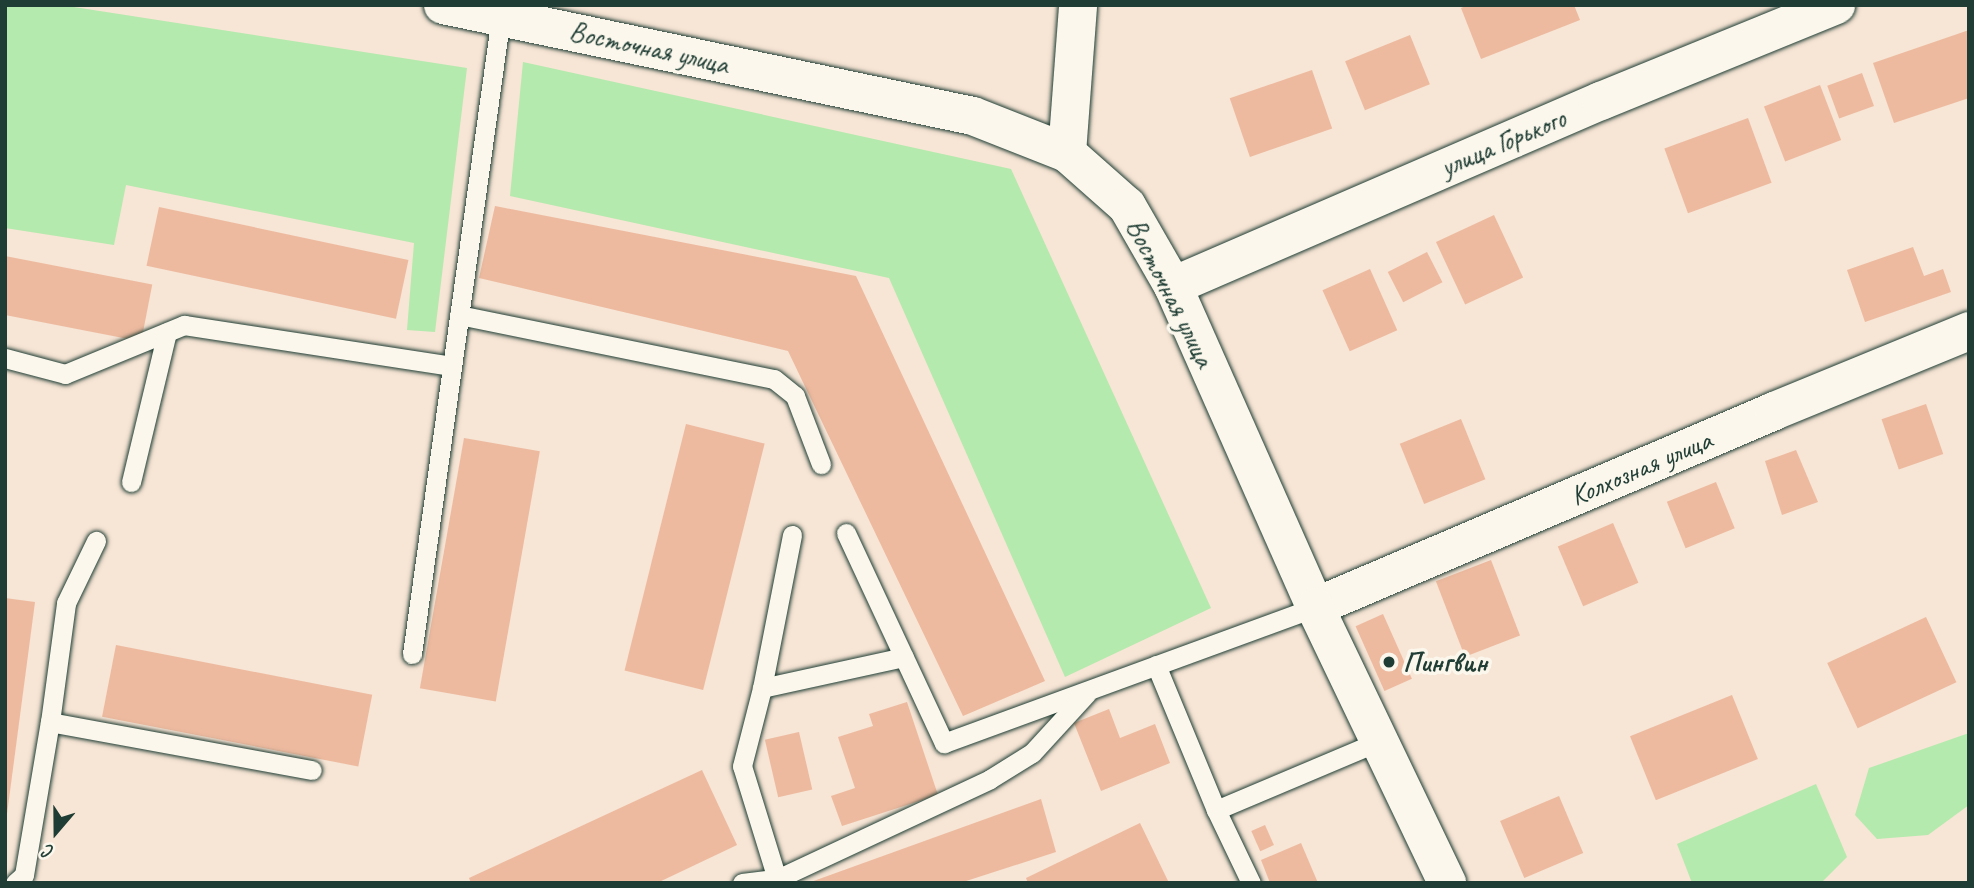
<!DOCTYPE html>
<html>
<head>
<meta charset="utf-8">
<style>
  body { margin:0 }
  #map { position:relative; width:1974px; height:888px; overflow:hidden; background:#f7e5d5; font-family:Caveat,sans-serif }
  div>[style] { position:absolute }
  .green>* { inset:0; background:#b4eaad }
  .building>* { inset:0; background:#edba9f; transform-origin:0 0 }
  .roads { filter:drop-shadow(0 0 2px #1f3d34) drop-shadow(0 0 2px #1f3d34) }
  .service>* { height:19px; margin:-9.5px; padding:0 9.5px; transform-origin:9.5px; border-radius:9.5px; background:#fbf7ec }
  .minor>* { height:38px; margin:-19px; padding:0 19px; transform-origin:19px; border-radius:19px; background:#fbf7ec }
  .secondary>* { height:38px; margin:-19px; padding:0 19px; transform-origin:19px; border-radius:19px; background:#fbf7ec }
  .dots>* { width:19px; height:19px; translate:-50% -50%; box-sizing:border-box; border:4px solid #fbf7ec; border-radius:50% }
  span { translate:-50% -50%; white-space:nowrap; text-align:center; line-height:1.15; -webkit-text-stroke:7px #fbf7ec; paint-order:stroke }
  .street-label { font-size:28px; color:#1f3d34 }
  .poi-label { font-size:28px; color:#1f3d34; font-weight:700 }
  .left { translate:0 -50%; text-align:left }
  .frame { position:absolute; inset:0; border:7px solid #1f3d34; pointer-events:none }
  .north { position:absolute; left:21px; top:797px; width:70px; height:70px; -webkit-text-stroke:5px #fbf7ec; paint-order:stroke; rotate:200deg; font-size:19px; font-weight:700; line-height:28px; text-align:center; color:#1f3d34 }
  .north::after { content:''; display:block; margin:auto; width:24px; height:32px; background:#1f3d34; clip-path:polygon(50% 0,100% 100%,50% 72%,0 100%) }
</style>
</head>
<body>
<div id="map">
  <div class="green">
    <i style="clip-path:polygon(5px 5px,61px 5px,467px 68px,435px 332px,407px 330px,414px 243px,126px 185px,114px 245px,5px 228px)"></i>
    <i style="clip-path:polygon(523px 62px,1011px 169px,1211px 608px,1065px 677px,889px 278px,510px 196px)"></i>
    <i style="clip-path:polygon(1969px 733px,1969px 805px,1928px 835px,1877px 839px,1855px 815px,1869px 768px)"></i>
    <i style="clip-path:polygon(1816px 784px,1847px 857px,1821px 883px,1692px 883px,1677px 844px)"></i>
  </div>
  <div class="building">
    <i style="clip-path:polygon(1468px 5px,1574px 5px,1580px 20px,1481px 59px,1461px 8px)"></i>
    <i style="clip-path:polygon(1969px 30px,1969px 98px,1894px 123px,1873px 63px)"></i>
    <i style="left:1410px;top:35px;width:53px;height:70px;rotate:68deg"></i>
    <i style="left:1312px;top:70px;width:62px;height:87px;rotate:71deg"></i>
    <i style="left:1862px;top:73px;width:35px;height:37px;rotate:70deg"></i>
    <i style="left:1820px;top:85px;width:59px;height:60px;rotate:69deg"></i>
    <i style="left:1748px;top:118px;width:69px;height:89px;rotate:70deg"></i>
    <i style="clip-path:polygon(495px 206px,856px 276px,1045px 681px,963px 716px,788px 351px,479px 278px)"></i>
    <i style="left:159px;top:207px;width:255px;height:60px;rotate:12deg"></i>
    <i style="left:1494px;top:215px;width:69px;height:64px;rotate:65deg"></i>
    <i style="clip-path:polygon(1913px 247px,1924px 276px,1943px 269px,1951px 292px,1865px 322px,1847px 270px)"></i>
    <i style="left:1427px;top:252px;width:34px;height:44px;rotate:63deg"></i>
    <i style="left:5px;top:256px;width:150px;height:58px;rotate:11deg"></i>
    <i style="left:1370px;top:269px;width:67px;height:52px;rotate:66deg"></i>
    <i style="left:1926px;top:404px;width:53px;height:47px;rotate:71deg"></i>
    <i style="left:1461px;top:419px;width:65px;height:66px;rotate:68deg"></i>
    <i style="left:686px;top:424px;width:81px;height:254px;rotate:14deg"></i>
    <i style="left:464px;top:438px;width:77px;height:254px;rotate:10deg"></i>
    <i style="clip-path:polygon(1796px 450px,1818px 502px,1782px 515px,1765px 461px)"></i>
    <i style="left:1716px;top:482px;width:50px;height:53px;rotate:68deg"></i>
    <i style="left:1613px;top:523px;width:65px;height:60px;rotate:67deg"></i>
    <i style="left:1491px;top:560px;width:81px;height:59px;rotate:69deg"></i>
    <i style="clip-path:polygon(5px 598px,35px 602px,7px 814px,5px 814px)"></i>
    <i style="left:1383px;top:614px;width:71px;height:30px;rotate:66deg"></i>
    <i style="left:1926px;top:617px;width:72px;height:109px;rotate:65deg"></i>
    <i style="left:116px;top:645px;width:261px;height:73px;rotate:11deg"></i>
    <i style="left:1732px;top:695px;width:69px;height:110px;rotate:68deg"></i>
    <i style="clip-path:polygon(907px 702px,938px 795px,842px 826px,831px 796px,855px 788px,838px 737px,873px 726px,869px 714px)"></i>
    <i style="clip-path:polygon(1109px 709px,1120px 738px,1155px 724px,1170px 763px,1101px 791px,1074px 723px)"></i>
    <i style="left:799px;top:732px;width:59px;height:35px;rotate:77deg"></i>
    <i style="clip-path:polygon(702px 770px,737px 845px,657px 883px,471px 883px,469px 878px)"></i>
    <i style="left:1559px;top:796px;width:62px;height:64px;rotate:67deg"></i>
    <i style="clip-path:polygon(1041px 799px,1056px 852px,960px 883px,808px 883px)"></i>
    <i style="clip-path:polygon(1140px 823px,1169px 883px,1028px 883px,1026px 878px)"></i>
    <i style="left:1265px;top:825px;width:22px;height:15px;rotate:66deg"></i>
    <i style="clip-path:polygon(1301px 843px,1318px 883px,1270px 883px,1261px 860px)"></i>
  </div>
  <div class="roads">
    <div class="service">
      <i style="left:459px;top:315px;width:321px;rotate:11.5deg"></i>
      <i style="left:774px;top:379px;width:27px;rotate:39deg"></i>
      <i style="left:795px;top:396px;width:73px;rotate:69.1deg"></i>
      <i style="left:5px;top:358px;width:62px;rotate:14.9deg"></i>
      <i style="left:65px;top:374px;width:129px;rotate:-22.4deg"></i>
      <i style="left:184px;top:325px;width:271px;rotate:8.7deg"></i>
      <i style="left:131px;top:482px;width:154px;rotate:-76.5deg"></i>
      <i style="left:846px;top:533px;width:232px;rotate:65deg"></i>
      <i style="left:944px;top:743px;width:395px;rotate:-20.1deg"></i>
      <i style="left:412px;top:654px;width:644px;rotate:-82.06deg"></i>
      <i style="left:1156px;top:665px;width:157px;rotate:67.5deg"></i>
      <i style="left:762px;top:688px;width:145px;rotate:-12.3deg"></i>
      <i style="left:50px;top:722px;width:120px;rotate:-82.3deg"></i>
      <i style="left:66px;top:603px;width:69px;rotate:-64.2deg"></i>
      <i style="left:15px;top:883px;width:12px;rotate:-42deg"></i>
      <i style="left:24px;top:875px;width:155px;rotate:-80.4deg"></i>
      <i style="left:50px;top:722px;width:266px;rotate:10.4deg"></i>
      <i style="left:742px;top:883px;width:35px;rotate:-7deg"></i>
      <i style="left:777px;top:879px;width:118px;rotate:-107.2deg"></i>
      <i style="left:742px;top:766px;width:81px;rotate:-75.6deg"></i>
      <i style="left:762px;top:688px;width:156px;rotate:-78.9deg"></i>
      <i style="left:778px;top:883px;width:4px;rotate:-104deg"></i>
      <i style="left:777px;top:879px;width:235px;rotate:-25.1deg"></i>
      <i style="left:990px;top:779px;width:49px;rotate:-31.8deg"></i>
      <i style="left:1032px;top:753px;width:81px;rotate:-47.5deg"></i>
      <i style="left:1251px;top:883px;width:81px;rotate:-115.6deg"></i>
      <i style="left:1216px;top:810px;width:177px;rotate:-22.9deg"></i>
    </div>
    <div class="minor">
      <i style="left:1067px;top:153px;width:148px;rotate:-85.7deg"></i>
      <i style="left:1173px;top:286px;width:466px;rotate:-23.4deg"></i>
      <i style="left:1601px;top:101px;width:254px;rotate:-22.2deg"></i>
      <i style="left:1315px;top:607px;width:499px;rotate:-23.1deg"></i>
      <i style="left:1774px;top:411px;width:211px;rotate:-22.3deg"></i>
    </div>
    <div class="secondary">
      <i style="left:443px;top:5px;width:541px;rotate:11.83deg"></i>
      <i style="left:973px;top:116px;width:101px;rotate:21.5deg"></i>
      <i style="left:1067px;top:153px;width:80px;rotate:41.5deg"></i>
      <i style="left:1127px;top:206px;width:92px;rotate:60.1deg"></i>
      <i style="left:1173px;top:286px;width:351px;rotate:66.1deg"></i>
      <i style="left:1315px;top:607px;width:306px;rotate:64.4deg"></i>
    </div>
  </div>
  <div class="dots">
    <i style="left:1389px;top:662px;background:#1f3d34"></i>
  </div>
  <div class="street-label">
    <span style="left:649px;top:48px;rotate:12deg">Восточная улица</span>
    <span style="left:1503px;top:143px;rotate:-23deg">улица Горького</span>
    <span style="left:1170px;top:293px;rotate:63deg">Восточная улица</span>
    <span style="left:1641px;top:468px;rotate:-23deg">Колхозная улица</span>
  </div>
  <div class="poi-label">
    <span class="left" style="left:1403px;top:662px">Пингвин</span>
  </div>
  <div class="frame"></div>
  <div class="north">С</div>
</div>
</body>
</html>
